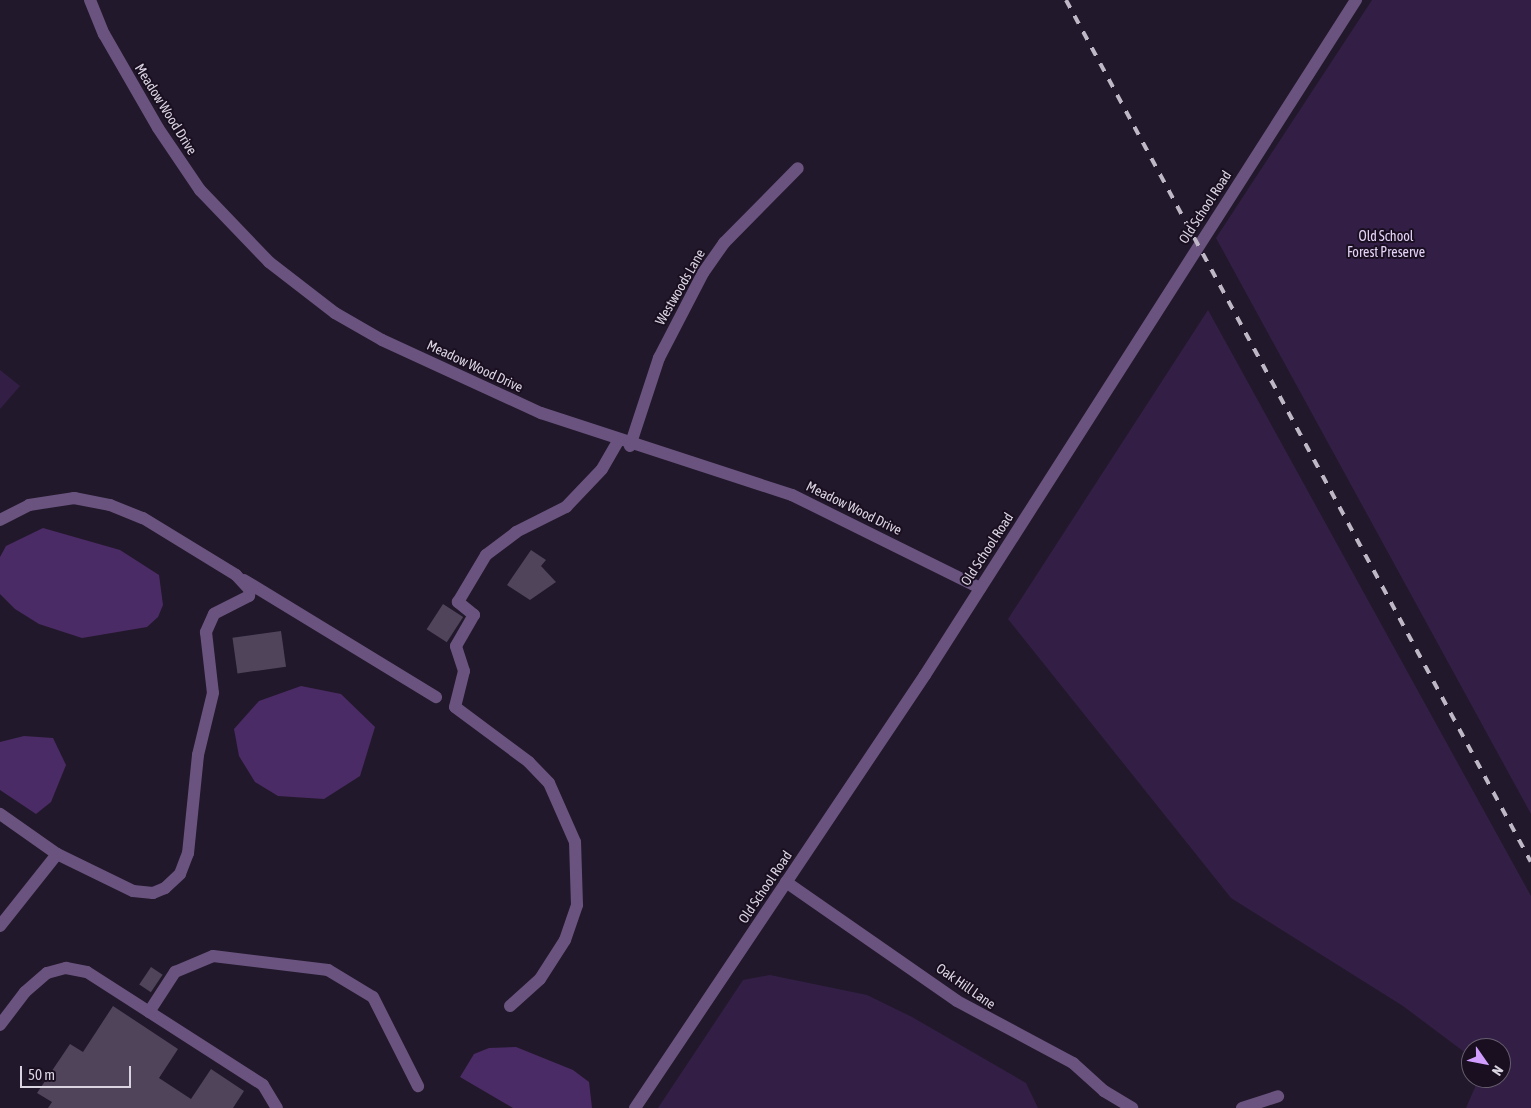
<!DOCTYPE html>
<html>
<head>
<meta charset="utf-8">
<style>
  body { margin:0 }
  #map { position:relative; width:1531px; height:1108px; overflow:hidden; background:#22182b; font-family:"Asap Condensed",sans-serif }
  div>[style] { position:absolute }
  .green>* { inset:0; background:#331f45 }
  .water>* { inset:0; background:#4b2b65 }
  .building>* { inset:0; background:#4f445a; transform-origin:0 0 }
  .minor>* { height:12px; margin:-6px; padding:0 6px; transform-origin:6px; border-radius:6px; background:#6a547f }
  .rail>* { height:4px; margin-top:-2px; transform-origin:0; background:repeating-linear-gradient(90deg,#beb7c5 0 9px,transparent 0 18px) }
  span { translate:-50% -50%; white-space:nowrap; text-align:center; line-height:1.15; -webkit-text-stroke:4px #190f21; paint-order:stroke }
  .street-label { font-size:14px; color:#dad3e0 }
  .park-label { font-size:14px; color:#e5d3f7 }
  .north { position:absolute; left:1461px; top:1038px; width:50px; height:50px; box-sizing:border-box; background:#190f21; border:1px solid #665d6d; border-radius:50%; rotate:123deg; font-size:14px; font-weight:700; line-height:20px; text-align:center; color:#dad3e0 }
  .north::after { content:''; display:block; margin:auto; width:18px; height:22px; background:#d19dfe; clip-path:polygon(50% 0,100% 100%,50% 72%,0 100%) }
  .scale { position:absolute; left:20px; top:1066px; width:111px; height:22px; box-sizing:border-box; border:2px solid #dad3e0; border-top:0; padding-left:6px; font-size:15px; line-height:18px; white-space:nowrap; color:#dad3e0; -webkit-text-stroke:4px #190f21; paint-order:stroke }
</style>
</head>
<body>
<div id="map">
  <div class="green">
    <i style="clip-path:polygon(1372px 0,1531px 0,1531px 814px,1216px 238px)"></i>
    <i style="clip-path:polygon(1208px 310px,1531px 896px,1531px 1108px,1466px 1108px,1479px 1078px,1501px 1078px,1501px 1048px,1471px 1048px,1471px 1057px,1403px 1006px,1231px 898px,1008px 619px)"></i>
    <i style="clip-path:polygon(0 370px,20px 386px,0 409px)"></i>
    <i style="clip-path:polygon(770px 975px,867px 995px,912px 1017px,1026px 1083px,1038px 1108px,658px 1108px,743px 980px)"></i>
  </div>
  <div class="water">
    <i style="clip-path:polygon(43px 528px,120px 550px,159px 575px,163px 605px,158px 617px,147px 627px,82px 638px,39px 624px,15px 609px,0 594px,0 557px,6px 546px)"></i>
    <i style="clip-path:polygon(301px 686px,341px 694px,375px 727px,360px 776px,324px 799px,278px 796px,255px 782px,239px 756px,234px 729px,259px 701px)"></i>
    <i style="clip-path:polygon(24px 736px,53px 738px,66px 765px,51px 802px,36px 814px,0 790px,0 742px)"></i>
    <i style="clip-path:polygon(516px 1047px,573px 1070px,589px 1082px,592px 1108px,513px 1108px,460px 1077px,474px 1054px,489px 1048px)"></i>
  </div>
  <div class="building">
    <i style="clip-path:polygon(531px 550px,546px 560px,541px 566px,556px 582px,530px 600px,507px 585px)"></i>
    <i style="left:443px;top:604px;width:24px;height:30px;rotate:33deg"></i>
    <i style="left:281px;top:631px;width:36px;height:49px;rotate:82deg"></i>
    <i style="left:151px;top:967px;width:14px;height:21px;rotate:34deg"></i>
    <i style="clip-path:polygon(113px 1006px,178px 1049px,159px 1078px,191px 1099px,211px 1069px,244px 1091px,233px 1108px,48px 1108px,52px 1102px,37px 1093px,70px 1044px,83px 1052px)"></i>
  </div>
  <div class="minor">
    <i style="left:90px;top:0;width:37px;rotate:68deg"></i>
    <i style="left:104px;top:34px;width:108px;rotate:60.1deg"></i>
    <i style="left:158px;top:128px;width:75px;rotate:55.9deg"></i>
    <i style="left:200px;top:190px;width:100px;rotate:46.2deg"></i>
    <i style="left:269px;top:262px;width:83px;rotate:37.7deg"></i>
    <i style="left:335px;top:313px;width:54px;rotate:29.9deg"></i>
    <i style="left:382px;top:340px;width:175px;rotate:24.7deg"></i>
    <i style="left:541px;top:413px;width:264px;rotate:18.1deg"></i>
    <i style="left:792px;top:495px;width:210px;rotate:26.3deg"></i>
    <i style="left:630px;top:446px;width:93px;rotate:-71.8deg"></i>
    <i style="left:659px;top:358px;width:96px;rotate:-62.6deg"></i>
    <i style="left:703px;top:273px;width:37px;rotate:-55deg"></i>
    <i style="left:724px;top:243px;width:105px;rotate:-45.4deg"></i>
    <i style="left:0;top:520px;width:33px;rotate:-27deg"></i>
    <i style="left:29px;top:505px;width:46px;rotate:-8.8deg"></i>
    <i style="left:74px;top:498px;width:37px;rotate:11deg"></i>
    <i style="left:110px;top:505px;width:35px;rotate:22deg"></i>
    <i style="left:143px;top:518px;width:109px;rotate:31.5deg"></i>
    <i style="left:236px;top:575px;width:21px;rotate:47deg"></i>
    <i style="left:250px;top:590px;width:6px;rotate:99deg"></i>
    <i style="left:249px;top:596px;width:39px;rotate:153deg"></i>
    <i style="left:214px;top:614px;width:20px;rotate:114deg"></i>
    <i style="left:206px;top:632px;width:61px;rotate:83.5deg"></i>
    <i style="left:213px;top:693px;width:64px;rotate:103.6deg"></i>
    <i style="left:198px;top:755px;width:99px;rotate:95.8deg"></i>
    <i style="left:188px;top:853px;width:22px;rotate:111deg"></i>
    <i style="left:180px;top:874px;width:21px;rotate:137deg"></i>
    <i style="left:165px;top:888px;width:13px;rotate:157deg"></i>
    <i style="left:153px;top:893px;width:20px;rotate:-174deg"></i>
    <i style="left:133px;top:891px;width:85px;rotate:-154deg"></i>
    <i style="left:57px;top:854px;width:70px;rotate:-144.9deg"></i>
    <i style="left:244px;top:580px;width:225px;rotate:31.4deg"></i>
    <i style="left:786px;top:882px;width:208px;rotate:34.8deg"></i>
    <i style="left:957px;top:1001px;width:132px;rotate:28.1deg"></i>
    <i style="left:1073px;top:1063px;width:42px;rotate:42.1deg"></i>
    <i style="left:1104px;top:1091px;width:33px;rotate:31deg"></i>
    <i style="left:0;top:926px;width:92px;rotate:-51.6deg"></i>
    <i style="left:510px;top:1006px;width:40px;rotate:-42deg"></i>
    <i style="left:540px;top:979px;width:46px;rotate:-57.3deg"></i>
    <i style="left:565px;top:940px;width:37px;rotate:-71deg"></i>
    <i style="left:577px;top:905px;width:63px;rotate:-91.8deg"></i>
    <i style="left:575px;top:842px;width:64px;rotate:-113.8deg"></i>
    <i style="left:549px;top:783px;width:29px;rotate:-134deg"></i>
    <i style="left:529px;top:762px;width:92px;rotate:-143.4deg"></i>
    <i style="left:455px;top:707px;width:37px;rotate:-76deg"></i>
    <i style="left:464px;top:671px;width:26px;rotate:-108deg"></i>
    <i style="left:456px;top:646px;width:36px;rotate:-60deg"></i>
    <i style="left:474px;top:615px;width:21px;rotate:-141deg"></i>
    <i style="left:458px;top:602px;width:55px;rotate:-59.2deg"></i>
    <i style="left:486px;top:555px;width:38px;rotate:-37deg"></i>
    <i style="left:516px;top:532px;width:56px;rotate:-26.6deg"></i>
    <i style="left:566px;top:507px;width:52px;rotate:-46.5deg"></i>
    <i style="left:602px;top:469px;width:32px;rotate:-60deg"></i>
    <i style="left:149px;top:1012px;width:48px;rotate:-57deg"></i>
    <i style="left:175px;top:972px;width:41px;rotate:-22.8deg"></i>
    <i style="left:213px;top:956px;width:116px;rotate:6.9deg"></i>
    <i style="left:328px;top:970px;width:52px;rotate:31deg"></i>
    <i style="left:373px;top:997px;width:100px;rotate:63.2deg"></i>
    <i style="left:0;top:1025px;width:41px;rotate:-52.9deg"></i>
    <i style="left:25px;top:992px;width:29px;rotate:-41deg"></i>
    <i style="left:47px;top:973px;width:20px;rotate:-15deg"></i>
    <i style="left:66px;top:968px;width:21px;rotate:11deg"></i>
    <i style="left:87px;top:972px;width:209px;rotate:32.7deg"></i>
    <i style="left:263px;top:1085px;width:27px;rotate:59deg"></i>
    <i style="left:635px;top:1108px;width:521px;rotate:-56.19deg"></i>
    <i style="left:925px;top:675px;width:801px;rotate:-57.44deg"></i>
    <i style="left:1242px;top:1108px;width:38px;rotate:-18deg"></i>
  </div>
  <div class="rail">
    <i style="left:1066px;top:0;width:979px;rotate:61.66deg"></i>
  </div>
  <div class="street-label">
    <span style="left:166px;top:109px;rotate:58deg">Meadow Wood Drive</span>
    <span style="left:1205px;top:207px;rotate:-57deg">Old School Road</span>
    <span style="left:680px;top:287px;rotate:-60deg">Westwoods Lane</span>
    <span style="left:475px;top:366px;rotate:25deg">Meadow Wood Drive</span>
    <span style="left:854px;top:508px;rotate:26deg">Meadow Wood Drive</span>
    <span style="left:987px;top:549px;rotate:-57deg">Old School Road</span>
    <span style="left:765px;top:887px;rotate:-56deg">Old School Road</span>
    <span style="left:966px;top:986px;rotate:35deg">Oak Hill Lane</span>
  </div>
  <div class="park-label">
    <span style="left:1386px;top:244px">Old School<br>Forest Preserve</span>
  </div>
  <div class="north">N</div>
  <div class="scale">50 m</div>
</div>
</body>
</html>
